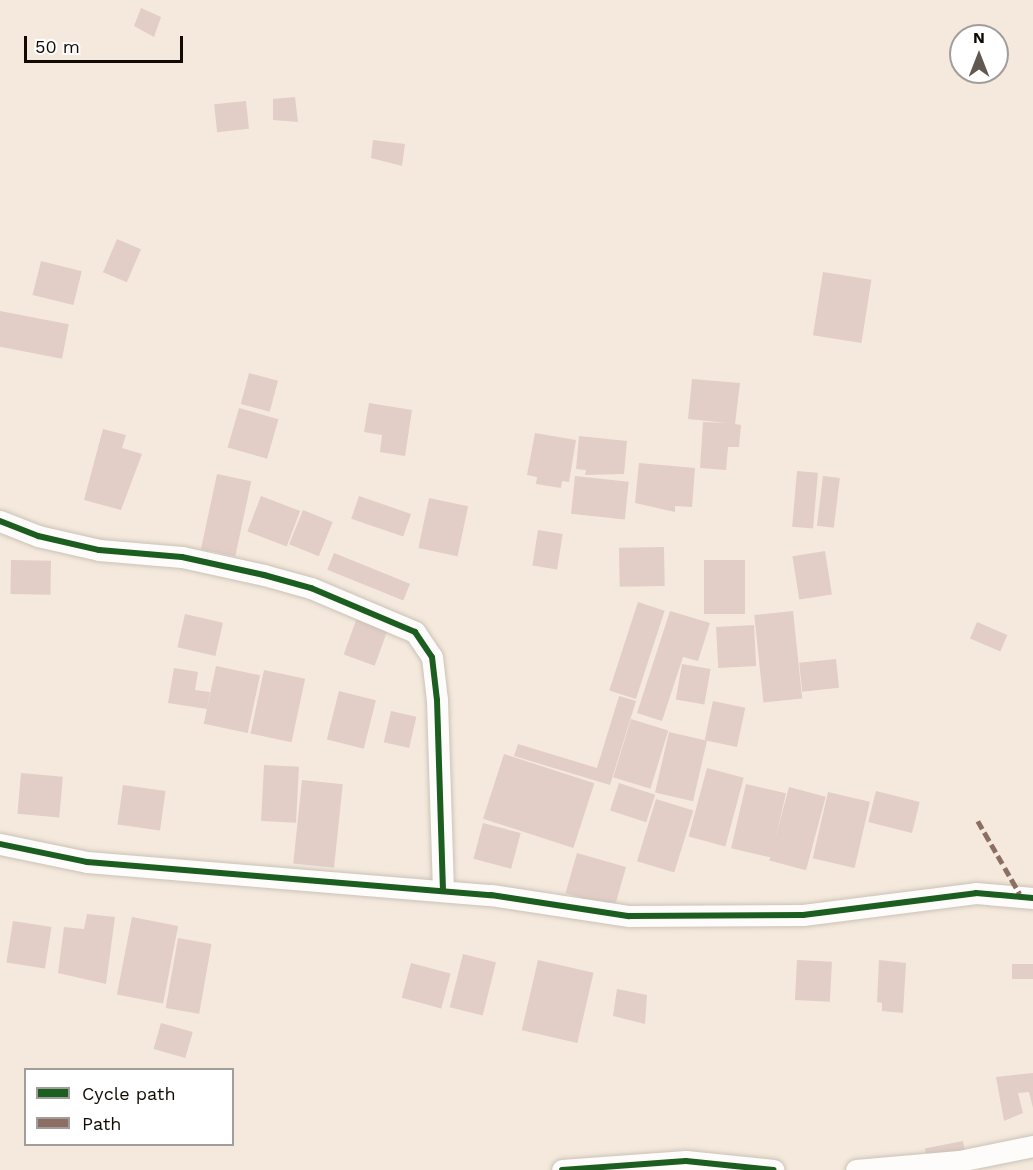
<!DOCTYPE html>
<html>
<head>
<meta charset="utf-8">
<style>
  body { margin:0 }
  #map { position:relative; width:1033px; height:1170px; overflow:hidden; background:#f4e9dc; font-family:"Work Sans",sans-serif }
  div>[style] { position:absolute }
  .building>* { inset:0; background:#e2cec7; transform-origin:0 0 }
  .roads { filter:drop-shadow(0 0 2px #cbc2b8) drop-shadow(0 0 2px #cbc2b8) }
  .minor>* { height:21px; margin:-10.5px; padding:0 10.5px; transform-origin:10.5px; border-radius:10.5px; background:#fdfcfa }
  .quiet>* { height:4.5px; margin-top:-2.25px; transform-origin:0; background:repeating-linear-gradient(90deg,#8d6e63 0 9px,transparent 0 13.5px) }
  .cycleway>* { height:6px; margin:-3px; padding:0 3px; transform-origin:3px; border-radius:3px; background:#1b5e20 }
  span { translate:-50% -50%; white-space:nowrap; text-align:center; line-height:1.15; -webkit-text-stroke:5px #fff; paint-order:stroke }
  .legend { position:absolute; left:24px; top:1068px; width:210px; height:78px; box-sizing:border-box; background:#fff; border:2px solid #a09d9b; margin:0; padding:8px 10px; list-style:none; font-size:18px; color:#120b04 }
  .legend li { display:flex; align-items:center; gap:12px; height:30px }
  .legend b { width:30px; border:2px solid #a09d9b }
  .north { position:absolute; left:949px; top:24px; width:60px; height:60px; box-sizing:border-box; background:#fff; border:2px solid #a09d9b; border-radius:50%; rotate:0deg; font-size:16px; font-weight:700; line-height:24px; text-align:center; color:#120b04 }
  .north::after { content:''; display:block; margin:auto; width:21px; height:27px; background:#615950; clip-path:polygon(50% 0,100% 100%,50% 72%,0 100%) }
  .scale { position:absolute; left:24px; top:36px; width:159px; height:27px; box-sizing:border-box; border:3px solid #120b04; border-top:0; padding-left:8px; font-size:18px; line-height:21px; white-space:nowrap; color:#120b04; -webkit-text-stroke:4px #fff; paint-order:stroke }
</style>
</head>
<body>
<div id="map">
  <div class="building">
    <i style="clip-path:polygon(141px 8px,161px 17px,154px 37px,134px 26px)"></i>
    <i style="clip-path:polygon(295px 97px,298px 122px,273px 120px,273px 99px)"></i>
    <i style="left:246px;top:101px;width:28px;height:32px;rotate:84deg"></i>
    <i style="clip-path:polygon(373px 140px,405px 144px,402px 166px,371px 158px)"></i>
    <i style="left:117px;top:239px;width:26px;height:36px;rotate:23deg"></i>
    <i style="left:41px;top:261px;width:42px;height:35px;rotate:14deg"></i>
    <i style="left:823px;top:272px;width:49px;height:64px;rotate:9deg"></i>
    <i style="left:0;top:311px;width:70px;height:35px;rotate:11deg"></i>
    <i style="left:249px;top:373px;width:30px;height:32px;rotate:15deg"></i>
    <i style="clip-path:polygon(692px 379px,740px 383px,735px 424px,741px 425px,739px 447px,728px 447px,726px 470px,700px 468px,703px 422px,727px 423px,688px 419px)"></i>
    <i style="clip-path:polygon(369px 403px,412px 410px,405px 456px,380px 452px,382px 435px,364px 432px)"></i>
    <i style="left:239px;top:408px;width:41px;height:41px;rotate:16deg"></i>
    <i style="clip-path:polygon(103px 429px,126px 435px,122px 448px,142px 454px,121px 510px,84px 500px)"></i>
    <i style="clip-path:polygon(535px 433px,576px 440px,569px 482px,562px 481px,561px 488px,536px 484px,537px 477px,527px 475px)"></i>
    <i style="clip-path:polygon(579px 436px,627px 441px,624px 474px,585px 475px,586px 470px,576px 469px)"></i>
    <i style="clip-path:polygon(639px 463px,695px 468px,692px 507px,675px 506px,675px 512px,635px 503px)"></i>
    <i style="left:797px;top:471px;width:21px;height:56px;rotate:5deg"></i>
    <i style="left:217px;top:474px;width:35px;height:77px;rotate:12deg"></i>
    <i style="left:575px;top:476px;width:54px;height:38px;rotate:6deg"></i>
    <i style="left:823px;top:476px;width:17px;height:50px;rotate:7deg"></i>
    <i style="left:261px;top:496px;width:42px;height:38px;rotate:21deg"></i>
    <i style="left:359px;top:496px;width:55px;height:24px;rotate:19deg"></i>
    <i style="left:429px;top:498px;width:40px;height:51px;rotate:12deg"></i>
    <i style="left:303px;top:510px;width:32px;height:37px;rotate:22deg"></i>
    <i style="left:538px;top:530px;width:25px;height:36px;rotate:9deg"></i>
    <i style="left:664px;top:547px;width:39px;height:45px;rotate:89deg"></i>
    <i style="left:825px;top:551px;width:44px;height:33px;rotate:81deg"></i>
    <i style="left:334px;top:553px;width:82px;height:18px;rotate:22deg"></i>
    <i style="left:11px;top:560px;width:40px;height:34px;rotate:1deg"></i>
    <i style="left:704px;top:560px;width:41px;height:54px"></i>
    <i style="left:638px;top:602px;width:28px;height:93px;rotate:18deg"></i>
    <i style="clip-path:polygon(670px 611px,710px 623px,698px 661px,683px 657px,662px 721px,637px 713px)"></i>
    <i style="left:793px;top:611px;width:88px;height:39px;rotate:84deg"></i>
    <i style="left:185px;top:614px;width:39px;height:34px;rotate:13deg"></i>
    <i style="left:358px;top:615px;width:33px;height:42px;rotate:20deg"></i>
    <i style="left:977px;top:622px;width:33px;height:18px;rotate:23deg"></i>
    <i style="left:754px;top:625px;width:41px;height:38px;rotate:87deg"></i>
    <i style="left:836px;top:659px;width:29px;height:37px;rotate:84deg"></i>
    <i style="left:682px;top:664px;width:29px;height:36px;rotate:10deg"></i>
    <i style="left:216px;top:666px;width:45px;height:59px;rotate:12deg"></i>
    <i style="clip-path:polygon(174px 668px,198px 672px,195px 690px,210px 692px,207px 709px,168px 703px)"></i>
    <i style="left:264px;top:670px;width:42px;height:65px;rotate:12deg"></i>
    <i style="left:339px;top:691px;width:38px;height:50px;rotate:14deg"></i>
    <i style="clip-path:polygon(619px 696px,636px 701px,610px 785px,514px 756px,518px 744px,597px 768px)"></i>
    <i style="left:713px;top:701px;width:33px;height:40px;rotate:12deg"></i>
    <i style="left:391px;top:711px;width:26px;height:32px;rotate:13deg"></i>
    <i style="left:631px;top:719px;width:39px;height:61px;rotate:17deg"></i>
    <i style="left:669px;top:732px;width:39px;height:62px;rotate:13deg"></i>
    <i style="left:504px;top:754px;width:95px;height:68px;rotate:18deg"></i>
    <i style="left:264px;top:765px;width:35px;height:56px;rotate:3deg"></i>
    <i style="left:707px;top:768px;width:38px;height:71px;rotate:15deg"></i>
    <i style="left:21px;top:773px;width:42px;height:41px;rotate:5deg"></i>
    <i style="left:302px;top:780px;width:41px;height:84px;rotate:6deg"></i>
    <i style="left:619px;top:783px;width:38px;height:29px;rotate:18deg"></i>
    <i style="left:746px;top:784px;width:41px;height:66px;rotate:13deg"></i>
    <i style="left:123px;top:785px;width:43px;height:40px;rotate:8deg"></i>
    <i style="left:789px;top:787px;width:38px;height:76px;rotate:15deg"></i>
    <i style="left:876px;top:791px;width:45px;height:32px;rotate:14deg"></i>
    <i style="left:828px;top:792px;width:43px;height:68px;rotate:13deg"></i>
    <i style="left:656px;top:799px;width:39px;height:65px;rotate:17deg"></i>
    <i style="left:483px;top:823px;width:39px;height:37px;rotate:15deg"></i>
    <i style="left:577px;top:853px;width:51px;height:42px;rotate:16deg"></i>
    <i style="clip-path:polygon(87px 914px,115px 917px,106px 984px,58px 973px,64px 927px,84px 929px)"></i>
    <i style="left:132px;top:917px;width:47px;height:79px;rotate:11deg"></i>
    <i style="left:13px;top:921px;width:39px;height:42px;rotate:9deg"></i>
    <i style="left:178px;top:938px;width:34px;height:71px;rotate:10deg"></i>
    <i style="left:463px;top:954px;width:34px;height:55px;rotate:14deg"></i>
    <i style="left:538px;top:960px;width:57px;height:72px;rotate:13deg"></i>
    <i style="left:797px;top:960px;width:35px;height:40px;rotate:3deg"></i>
    <i style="clip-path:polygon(879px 960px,906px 963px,903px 1013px,882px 1011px,882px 1003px,877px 1002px)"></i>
    <i style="left:411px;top:963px;width:41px;height:36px;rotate:15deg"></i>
    <i style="left:1033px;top:964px;width:15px;height:21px;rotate:90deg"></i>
    <i style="clip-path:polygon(617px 989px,647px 995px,645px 1024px,613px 1016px)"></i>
    <i style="left:161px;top:1023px;width:33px;height:27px;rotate:16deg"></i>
    <i style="clip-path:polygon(1033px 1073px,1033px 1108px,1029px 1092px,1018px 1093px,1023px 1113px,1004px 1121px,996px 1077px)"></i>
    <i style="left:963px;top:1141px;width:15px;height:39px;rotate:79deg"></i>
  </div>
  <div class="roads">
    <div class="minor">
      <i style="left:0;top:521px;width:41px;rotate:21.5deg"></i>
      <i style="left:38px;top:536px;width:63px;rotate:12.9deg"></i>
      <i style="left:99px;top:550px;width:83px;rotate:4.8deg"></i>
      <i style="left:182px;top:557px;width:84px;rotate:12.4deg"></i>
      <i style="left:264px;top:575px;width:49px;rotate:15.5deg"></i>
      <i style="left:311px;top:588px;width:113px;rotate:22.9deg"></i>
      <i style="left:415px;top:632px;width:30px;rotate:56deg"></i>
      <i style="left:432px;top:657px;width:43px;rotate:83.4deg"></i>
      <i style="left:437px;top:700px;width:190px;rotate:88.2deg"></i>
      <i style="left:0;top:844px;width:89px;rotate:11.7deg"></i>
      <i style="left:87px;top:862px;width:405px;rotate:4.7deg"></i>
      <i style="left:491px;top:895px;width:140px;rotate:8.7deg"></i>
      <i style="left:629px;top:916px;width:174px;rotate:-0.3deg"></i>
      <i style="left:803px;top:915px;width:174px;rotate:-7.2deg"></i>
      <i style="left:976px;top:893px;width:57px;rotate:5deg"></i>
      <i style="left:562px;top:1170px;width:124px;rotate:-4.2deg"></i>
      <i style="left:686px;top:1161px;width:88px;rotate:5.8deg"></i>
      <i style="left:856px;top:1170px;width:103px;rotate:-5deg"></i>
      <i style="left:959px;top:1161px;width:76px;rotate:-11.5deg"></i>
    </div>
  </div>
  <div class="quiet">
    <i style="left:978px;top:821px;width:84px;rotate:60.1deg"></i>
  </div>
  <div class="cycleway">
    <i style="left:0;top:521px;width:41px;rotate:21.5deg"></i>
    <i style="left:38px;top:536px;width:63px;rotate:12.9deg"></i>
    <i style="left:99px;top:550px;width:83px;rotate:4.8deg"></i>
    <i style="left:182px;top:557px;width:84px;rotate:12.4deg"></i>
    <i style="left:264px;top:575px;width:49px;rotate:15.5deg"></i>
    <i style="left:311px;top:588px;width:113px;rotate:22.9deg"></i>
    <i style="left:415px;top:632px;width:30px;rotate:56deg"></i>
    <i style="left:432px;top:657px;width:43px;rotate:83.4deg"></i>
    <i style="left:437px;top:700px;width:190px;rotate:88.2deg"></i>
    <i style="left:0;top:844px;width:89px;rotate:11.7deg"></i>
    <i style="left:87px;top:862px;width:405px;rotate:4.7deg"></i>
    <i style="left:491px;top:895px;width:140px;rotate:8.7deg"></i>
    <i style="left:629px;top:916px;width:174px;rotate:-0.3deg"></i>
    <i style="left:803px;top:915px;width:174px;rotate:-7.2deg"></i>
    <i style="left:976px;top:893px;width:57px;rotate:5deg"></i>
    <i style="left:562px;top:1170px;width:124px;rotate:-4.2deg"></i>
    <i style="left:686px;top:1161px;width:88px;rotate:5.8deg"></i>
  </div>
  <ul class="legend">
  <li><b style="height:8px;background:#1b5e20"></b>Cycle path</li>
  <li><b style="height:8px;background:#8d6e63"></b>Path</li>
  </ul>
  <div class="north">N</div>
  <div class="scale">50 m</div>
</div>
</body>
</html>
